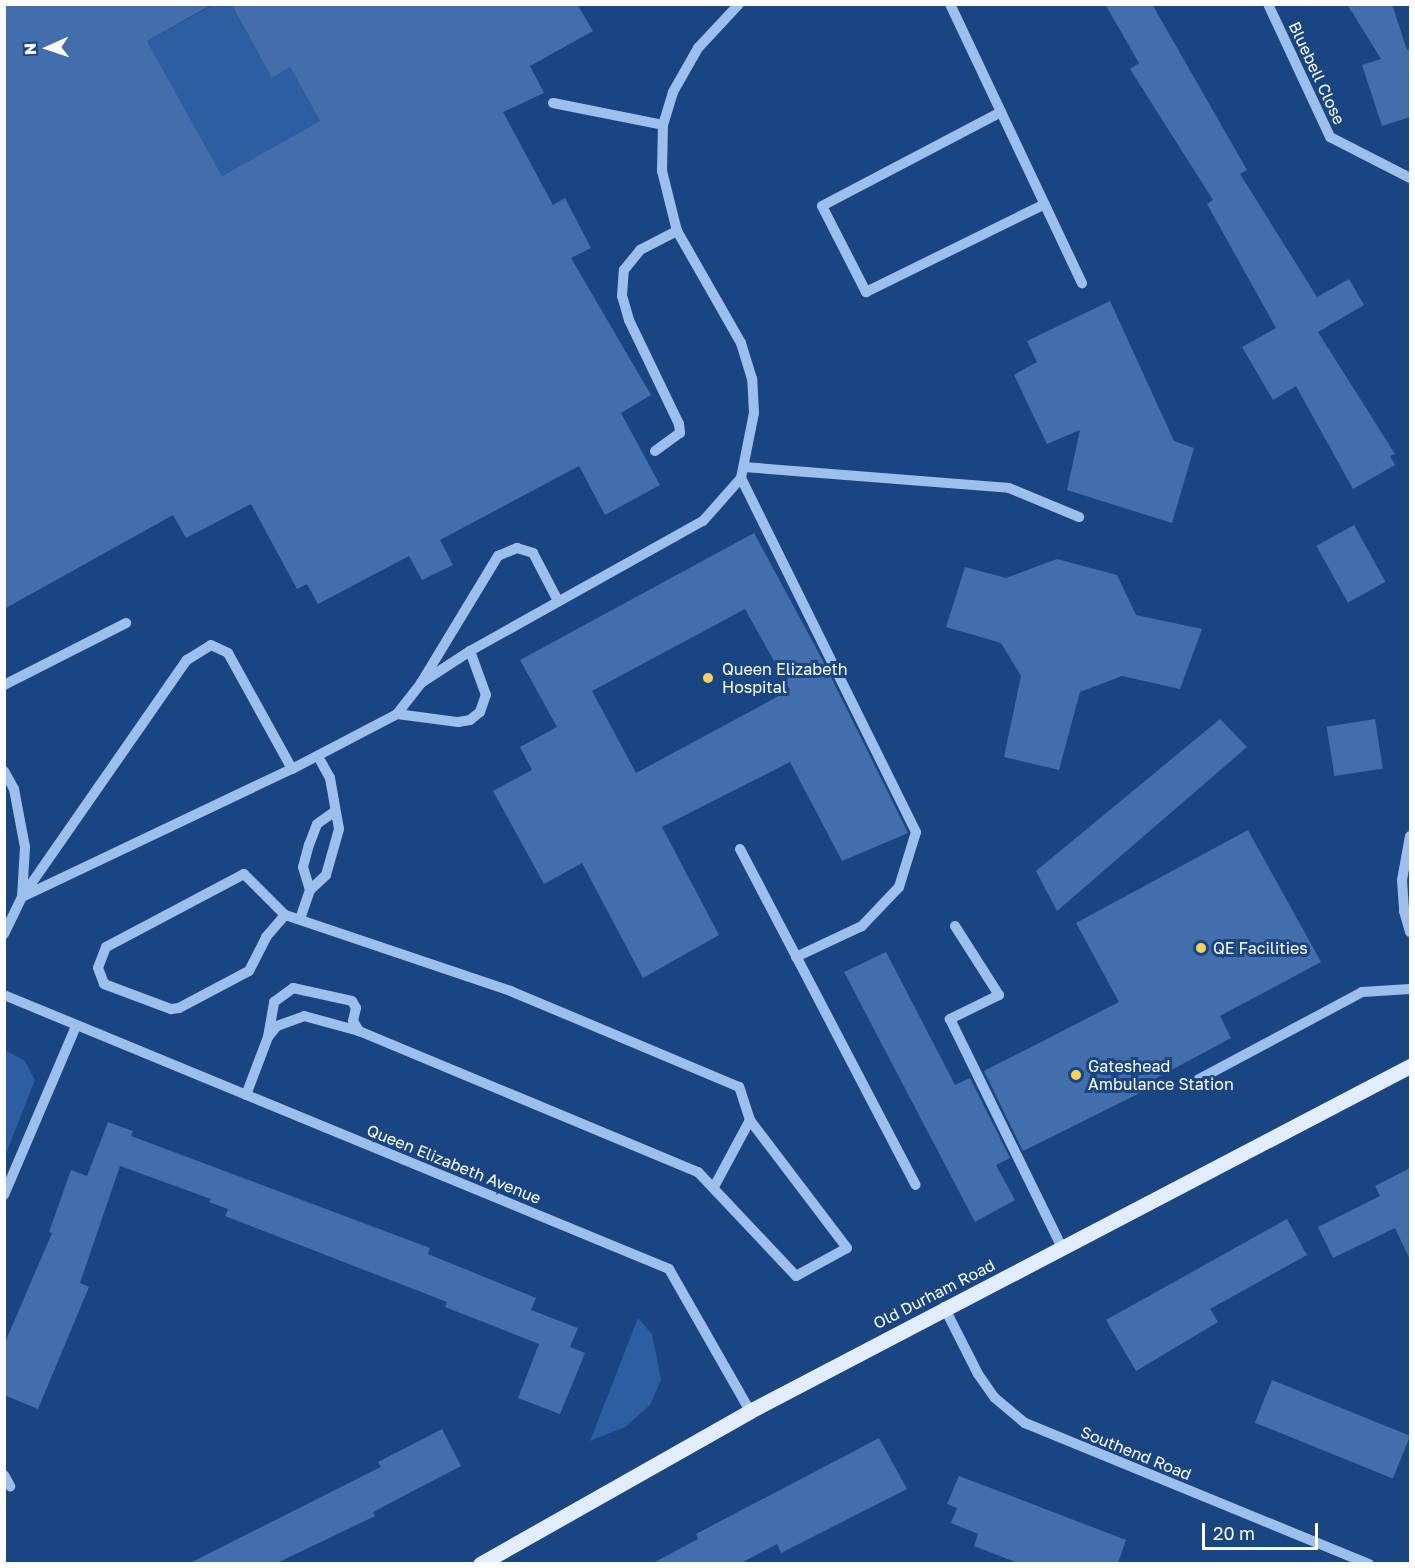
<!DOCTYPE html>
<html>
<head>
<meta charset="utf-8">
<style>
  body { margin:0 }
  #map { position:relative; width:1415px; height:1568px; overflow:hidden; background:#194582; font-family:"Golos Text",sans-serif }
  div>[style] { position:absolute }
  .green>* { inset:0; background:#2c5ea1 }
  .building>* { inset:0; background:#426fac; transform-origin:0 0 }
  .minor>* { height:10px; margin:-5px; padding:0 5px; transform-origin:5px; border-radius:5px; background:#9dbfeb }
  .major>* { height:15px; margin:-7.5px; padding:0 7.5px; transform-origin:7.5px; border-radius:7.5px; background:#e2ecff }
  .dots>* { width:16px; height:16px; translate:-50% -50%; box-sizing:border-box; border:3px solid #194582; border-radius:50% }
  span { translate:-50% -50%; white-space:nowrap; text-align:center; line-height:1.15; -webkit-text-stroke:6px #194582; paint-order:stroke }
  .street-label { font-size:16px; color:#fff }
  .poi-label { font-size:16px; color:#fff }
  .left { translate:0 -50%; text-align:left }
  .frame { position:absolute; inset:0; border:6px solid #fff; pointer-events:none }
  .north { position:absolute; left:18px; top:18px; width:60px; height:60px; -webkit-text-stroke:4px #194582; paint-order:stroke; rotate:267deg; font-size:16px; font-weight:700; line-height:24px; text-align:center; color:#fff }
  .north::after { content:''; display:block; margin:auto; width:21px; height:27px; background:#fff; clip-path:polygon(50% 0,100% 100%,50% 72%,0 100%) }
  .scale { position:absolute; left:1202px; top:1523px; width:116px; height:27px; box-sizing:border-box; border:3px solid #fff; border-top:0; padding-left:8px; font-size:18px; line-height:21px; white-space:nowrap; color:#fff; -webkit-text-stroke:4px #194582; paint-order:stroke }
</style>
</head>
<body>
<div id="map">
  <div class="green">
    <i style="clip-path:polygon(213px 5px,231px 5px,272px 77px,290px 67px,320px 121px,222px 176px,147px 41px)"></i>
    <i style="clip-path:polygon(5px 1050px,25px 1061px,35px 1080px,5px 1156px)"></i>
    <i style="clip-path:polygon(638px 1318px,652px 1334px,661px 1380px,650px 1405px,625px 1427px,590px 1441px)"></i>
  </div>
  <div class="building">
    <i style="clip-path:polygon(4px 4px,213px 4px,147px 41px,222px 176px,320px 121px,290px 67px,272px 78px,231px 4px,577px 4px,593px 31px,530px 66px,544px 93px,503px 112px,553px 205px,565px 198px,591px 248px,571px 258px,651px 395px,621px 413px,660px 485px,605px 515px,579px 466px,440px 540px,453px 565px,422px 580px,409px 556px,318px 604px,307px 584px,297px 589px,251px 504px,186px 538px,173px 515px,4px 609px)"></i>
    <i style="clip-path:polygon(1105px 4px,1152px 4px,1247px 170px,1240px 174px,1317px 297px,1349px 279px,1364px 305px,1318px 332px,1395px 454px,1390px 456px,1395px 465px,1353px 489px,1296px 386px,1273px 400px,1242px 347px,1276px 328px,1207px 204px,1213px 200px,1130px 69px,1139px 63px)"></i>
    <i style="clip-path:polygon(1347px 4px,1392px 4px,1407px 50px,1410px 49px,1410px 117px,1382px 126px,1362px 65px,1381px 59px)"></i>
    <i style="clip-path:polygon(1110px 301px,1174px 441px,1194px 448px,1172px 523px,1067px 490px,1080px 430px,1047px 444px,1014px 375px,1037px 362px,1027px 341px)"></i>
    <i style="left:1354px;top:525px;width:65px;height:43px;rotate:61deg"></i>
    <i style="clip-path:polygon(evenodd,754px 533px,822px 659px,908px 833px,842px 861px,790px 762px,662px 827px,719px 935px,643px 978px,582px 863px,544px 884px,493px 791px,532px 770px,520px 747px,557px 727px,520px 660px,754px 533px,745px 609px,790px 690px,636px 773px,592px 691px,745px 609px)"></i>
    <i style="clip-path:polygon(1057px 559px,1117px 575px,1136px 615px,1202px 629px,1180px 689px,1122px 676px,1080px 692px,1059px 770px,1004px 757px,1021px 676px,1001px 643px,946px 627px,965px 567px,1006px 578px)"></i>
    <i style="clip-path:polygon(1220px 719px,1247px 747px,1057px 911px,1036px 871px)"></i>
    <i style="left:1375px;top:719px;width:50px;height:49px;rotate:81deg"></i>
    <i style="clip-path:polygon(1248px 830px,1321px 962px,1220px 1016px,1231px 1038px,1151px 1081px,1154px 1086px,1023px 1151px,984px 1071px,1119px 1002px,1076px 923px)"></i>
    <i style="clip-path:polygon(886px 952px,955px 1085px,970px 1078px,1010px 1158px,996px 1165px,1015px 1200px,975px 1222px,844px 972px)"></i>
    <i style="clip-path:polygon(108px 1122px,133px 1131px,131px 1136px,430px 1248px,428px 1254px,536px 1298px,531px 1310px,578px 1328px,570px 1347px,585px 1353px,560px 1414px,518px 1398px,539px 1344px,445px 1307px,447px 1302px,225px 1216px,228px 1209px,209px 1202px,211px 1199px,120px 1166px,80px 1283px,89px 1287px,38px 1409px,4px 1395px,4px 1345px,52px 1233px,49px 1232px,71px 1170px,87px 1176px)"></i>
    <i style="clip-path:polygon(1410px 1168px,1410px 1260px,1395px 1228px,1333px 1258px,1318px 1227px,1380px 1196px,1375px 1186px)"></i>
    <i style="clip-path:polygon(1287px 1219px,1307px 1255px,1210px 1309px,1218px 1322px,1136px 1371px,1106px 1320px)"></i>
    <i style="left:1272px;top:1380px;width:149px;height:46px;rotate:22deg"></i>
    <i style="clip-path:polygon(442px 1429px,461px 1466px,373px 1512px,375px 1516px,277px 1563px,190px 1563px,381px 1467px,378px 1462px)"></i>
    <i style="clip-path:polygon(879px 1438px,907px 1489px,781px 1553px,777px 1544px,741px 1563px,653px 1563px,698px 1539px,696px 1534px)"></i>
    <i style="clip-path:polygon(959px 1476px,1126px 1540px,1118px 1563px,1018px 1563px,974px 1546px,978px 1534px,951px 1523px,957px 1508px,947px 1504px)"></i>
  </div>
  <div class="minor">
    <i style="left:950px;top:4px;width:309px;rotate:64.7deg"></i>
    <i style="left:1268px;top:4px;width:147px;rotate:65deg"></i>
    <i style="left:1330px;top:137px;width:90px;rotate:27.1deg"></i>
    <i style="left:553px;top:103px;width:112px;rotate:11.3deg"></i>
    <i style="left:1001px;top:112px;width:202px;rotate:152.3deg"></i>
    <i style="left:822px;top:206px;width:97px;rotate:62.9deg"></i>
    <i style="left:866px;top:292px;width:199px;rotate:-26.2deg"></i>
    <i style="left:655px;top:451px;width:31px;rotate:-36deg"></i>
    <i style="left:680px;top:433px;width:9px;rotate:-96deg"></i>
    <i style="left:679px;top:424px;width:115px;rotate:-115.7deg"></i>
    <i style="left:629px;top:320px;width:25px;rotate:-106deg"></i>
    <i style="left:622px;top:296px;width:26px;rotate:-86deg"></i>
    <i style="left:624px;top:270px;width:26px;rotate:-51deg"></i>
    <i style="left:640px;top:250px;width:42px;rotate:-27.2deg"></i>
    <i style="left:744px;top:467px;width:266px;rotate:4.5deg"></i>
    <i style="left:1009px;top:488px;width:76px;rotate:22.5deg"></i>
    <i style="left:741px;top:478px;width:395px;rotate:63.7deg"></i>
    <i style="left:916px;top:832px;width:58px;rotate:107.2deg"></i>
    <i style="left:899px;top:887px;width:54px;rotate:133.5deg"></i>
    <i style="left:862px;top:926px;width:73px;rotate:154.8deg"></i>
    <i style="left:421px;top:683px;width:149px;rotate:-58.8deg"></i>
    <i style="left:498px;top:556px;width:21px;rotate:-23deg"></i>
    <i style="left:517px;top:548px;width:17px;rotate:17deg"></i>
    <i style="left:533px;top:553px;width:52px;rotate:62.4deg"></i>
    <i style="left:4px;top:685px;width:137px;rotate:-26.9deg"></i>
    <i style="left:397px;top:714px;width:39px;rotate:-52deg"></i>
    <i style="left:421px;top:683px;width:59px;rotate:-33.1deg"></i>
    <i style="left:4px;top:771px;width:21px;rotate:61deg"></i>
    <i style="left:14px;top:789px;width:59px;rotate:79.3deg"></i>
    <i style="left:25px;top:847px;width:50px;rotate:93.4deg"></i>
    <i style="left:1410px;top:836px;width:45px;rotate:100.3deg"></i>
    <i style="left:1402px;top:880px;width:31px;rotate:86deg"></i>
    <i style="left:1404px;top:911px;width:22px;rotate:74deg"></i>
    <i style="left:740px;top:849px;width:379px;rotate:62.4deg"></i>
    <i style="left:310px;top:890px;width:24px;rotate:-107deg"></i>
    <i style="left:303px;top:867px;width:23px;rotate:-75deg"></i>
    <i style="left:309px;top:845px;width:22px;rotate:-69deg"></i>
    <i style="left:317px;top:824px;width:21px;rotate:-35deg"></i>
    <i style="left:22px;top:897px;width:289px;rotate:-55.2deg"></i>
    <i style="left:187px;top:660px;width:28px;rotate:-32deg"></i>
    <i style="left:211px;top:645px;width:19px;rotate:25deg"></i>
    <i style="left:228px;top:653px;width:132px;rotate:61.1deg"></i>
    <i style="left:300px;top:919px;width:31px;rotate:-71deg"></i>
    <i style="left:310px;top:890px;width:22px;rotate:-43deg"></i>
    <i style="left:326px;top:875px;width:48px;rotate:-74.2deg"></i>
    <i style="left:339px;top:829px;width:52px;rotate:-100deg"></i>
    <i style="left:330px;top:778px;width:25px;rotate:-119deg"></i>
    <i style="left:955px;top:926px;width:82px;rotate:57.5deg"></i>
    <i style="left:999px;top:995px;width:55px;rotate:153.9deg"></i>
    <i style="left:950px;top:1019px;width:255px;rotate:63.9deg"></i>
    <i style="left:4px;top:934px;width:41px;rotate:-64.1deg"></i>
    <i style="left:22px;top:897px;width:299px;rotate:-25.4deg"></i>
    <i style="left:292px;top:769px;width:119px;rotate:-27.6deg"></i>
    <i style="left:397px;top:714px;width:62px;rotate:7.5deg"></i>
    <i style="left:458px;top:722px;width:12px;rotate:-9deg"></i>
    <i style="left:470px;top:720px;width:13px;rotate:-39deg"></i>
    <i style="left:480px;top:712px;width:18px;rotate:-71deg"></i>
    <i style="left:486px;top:695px;width:47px;rotate:-110deg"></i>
    <i style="left:470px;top:651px;width:267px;rotate:-29.2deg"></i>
    <i style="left:703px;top:521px;width:57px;rotate:-48.5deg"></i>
    <i style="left:741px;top:478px;width:66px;rotate:-78.7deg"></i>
    <i style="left:754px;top:413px;width:34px;rotate:-93deg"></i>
    <i style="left:752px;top:379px;width:38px;rotate:-107deg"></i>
    <i style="left:741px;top:343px;width:129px;rotate:-119.7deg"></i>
    <i style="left:677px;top:231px;width:62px;rotate:-104deg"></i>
    <i style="left:662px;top:171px;width:46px;rotate:-88.8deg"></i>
    <i style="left:663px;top:125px;width:34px;rotate:-73deg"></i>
    <i style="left:673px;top:92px;width:51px;rotate:-60.4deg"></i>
    <i style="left:698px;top:48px;width:60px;rotate:-47deg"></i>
    <i style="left:4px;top:995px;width:719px;rotate:22.39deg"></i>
    <i style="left:669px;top:1269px;width:163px;rotate:60.3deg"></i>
    <i style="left:268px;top:1037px;width:36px;rotate:-80deg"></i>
    <i style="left:274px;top:1002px;width:24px;rotate:-36deg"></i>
    <i style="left:293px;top:988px;width:60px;rotate:12.4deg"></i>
    <i style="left:352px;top:1001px;width:8px;rotate:60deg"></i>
    <i style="left:356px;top:1008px;width:13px;rotate:103deg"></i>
    <i style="left:353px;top:1021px;width:12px;rotate:59deg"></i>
    <i style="left:1190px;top:1084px;width:195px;rotate:-28.1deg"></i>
    <i style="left:1362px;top:992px;width:48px;rotate:-3.6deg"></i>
    <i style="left:246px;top:1095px;width:62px;rotate:-69.2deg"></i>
    <i style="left:268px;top:1037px;width:14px;rotate:-51deg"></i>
    <i style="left:277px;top:1026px;width:29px;rotate:-20deg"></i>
    <i style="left:304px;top:1016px;width:57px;rotate:15.3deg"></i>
    <i style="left:359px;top:1031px;width:367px;rotate:22.6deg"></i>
    <i style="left:698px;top:1172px;width:143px;rotate:46.7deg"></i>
    <i style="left:796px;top:1276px;width:58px;rotate:-28.8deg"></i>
    <i style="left:847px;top:1248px;width:161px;rotate:-127.2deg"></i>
    <i style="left:750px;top:1120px;width:35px;rotate:-108deg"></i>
    <i style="left:739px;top:1087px;width:247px;rotate:-157.2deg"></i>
    <i style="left:511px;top:991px;width:238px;rotate:-161.4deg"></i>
    <i style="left:285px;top:915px;width:58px;rotate:-135deg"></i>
    <i style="left:244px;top:874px;width:156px;rotate:152.1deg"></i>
    <i style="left:106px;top:947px;width:22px;rotate:111deg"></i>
    <i style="left:98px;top:968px;width:17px;rotate:69deg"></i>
    <i style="left:104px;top:984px;width:72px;rotate:20.5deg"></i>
    <i style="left:171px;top:1009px;width:8px;rotate:-7deg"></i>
    <i style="left:179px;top:1008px;width:79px;rotate:-27.9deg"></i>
    <i style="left:249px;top:971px;width:38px;rotate:-63deg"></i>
    <i style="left:266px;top:937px;width:29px;rotate:-49deg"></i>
    <i style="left:714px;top:1187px;width:76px;rotate:-61.8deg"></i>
    <i style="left:4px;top:1195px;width:184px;rotate:-66.9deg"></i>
    <i style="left:944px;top:1307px;width:75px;rotate:63.1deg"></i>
    <i style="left:978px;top:1374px;width:29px;rotate:55deg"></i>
    <i style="left:995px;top:1398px;width:39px;rotate:40deg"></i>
    <i style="left:1025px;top:1423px;width:372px;rotate:22.3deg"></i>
    <i style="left:4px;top:1475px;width:13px;rotate:61deg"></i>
  </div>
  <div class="major">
    <i style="left:480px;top:1564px;width:310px;rotate:-29.5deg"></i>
    <i style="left:750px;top:1411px;width:745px;rotate:-27.6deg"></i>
  </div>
  <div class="dots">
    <i style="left:708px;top:678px;background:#fed259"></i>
    <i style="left:1201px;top:948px;background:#fed259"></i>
    <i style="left:1076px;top:1075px;background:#fed259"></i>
  </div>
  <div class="street-label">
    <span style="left:1317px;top:73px;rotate:65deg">Bluebell Close</span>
    <span style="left:454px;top:1164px;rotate:22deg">Queen Elizabeth Avenue</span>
    <span style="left:934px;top:1294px;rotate:-27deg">Old Durham Road</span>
    <span style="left:1136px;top:1453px;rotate:22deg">Southend Road</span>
  </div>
  <div class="poi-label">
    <span class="left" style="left:722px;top:678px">Queen Elizabeth<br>Hospital</span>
    <span class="left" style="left:1213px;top:948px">QE Facilities</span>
    <span class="left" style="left:1088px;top:1075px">Gateshead<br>Ambulance Station</span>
  </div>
  <div class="frame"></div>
  <div class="north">N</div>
  <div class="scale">20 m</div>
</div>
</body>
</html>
